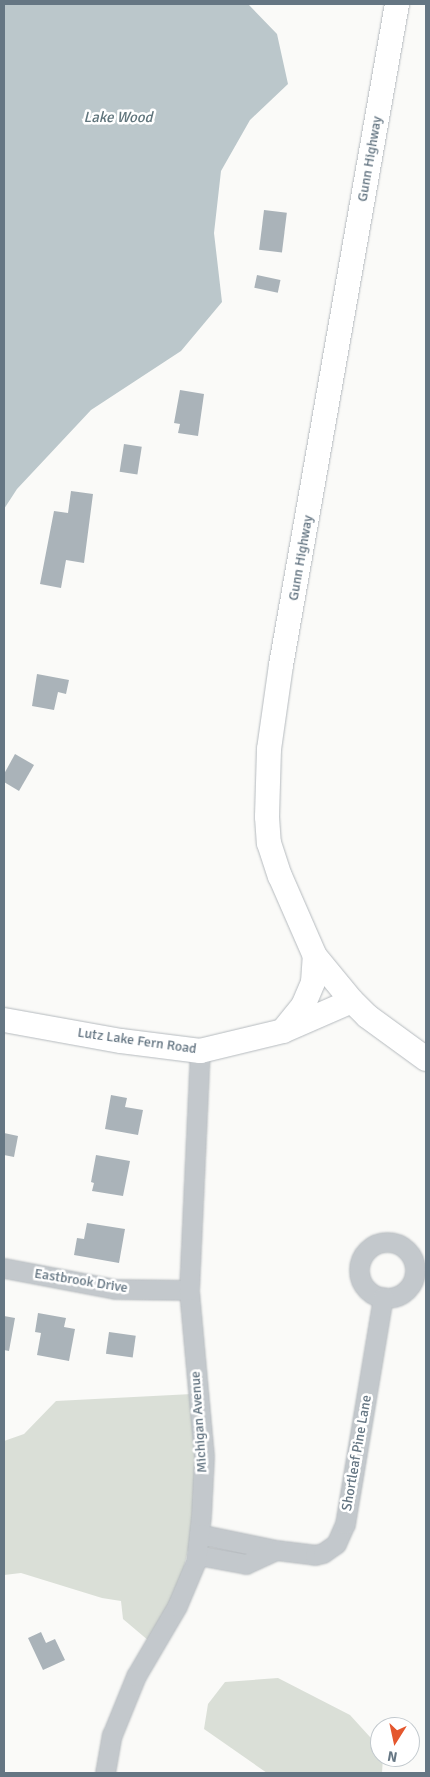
<!DOCTYPE html>
<html>
<head>
<meta charset="utf-8">
<style>
  body { margin:0 }
  #map { position:relative; width:430px; height:1777px; overflow:hidden; background:#fafaf8; font-family:Signika,sans-serif }
  div>[style] { position:absolute }
  .green>* { inset:0; background:#dadfd7 }
  .water>* { inset:0; background:#bbc7cb }
  .building>* { inset:0; background:#aab3b9; transform-origin:0 0 }
  .roads { filter:drop-shadow(0 0 1px #b5babe) drop-shadow(0 0 1px #b5babe) }
  .minor>* { height:19px; margin:-9.5px; padding:0 9.5px; transform-origin:9.5px; border-radius:9.5px; background:#c3c8cc }
  .minor>.ring { margin:-9.5px; padding:0; box-sizing:content-box; background:none; border:19px solid #c3c8cc; border-radius:50% }
  .major>* { height:24px; margin:-12px; padding:0 12px; transform-origin:12px; border-radius:12px; background:#fff }
  span { translate:-50% -50%; white-space:nowrap; text-align:center; line-height:1.15; -webkit-text-stroke:5px #fff; paint-order:stroke }
  .street-label { font-size:14px; color:#657683 }
  .water-label { font-size:15px; color:#60757c; font-style:italic }
  .frame { position:absolute; inset:0; border:5px solid #657683; pointer-events:none }
  .north { position:absolute; left:370px; top:1717px; width:50px; height:50px; box-sizing:border-box; background:#fff; border:1px solid #c1c8cd; border-radius:50%; rotate:190deg; font-size:14px; font-weight:700; line-height:20px; text-align:center; color:#657683 }
  .north::after { content:''; display:block; margin:auto; width:18px; height:22px; background:#e4572e; clip-path:polygon(50% 0,100% 100%,50% 72%,0 100%) }
</style>
</head>
<body>
<div id="map">
  <div class="green">
    <i style="clip-path:polygon(192px 1394px,197px 1456px,193px 1530px,180px 1583px,149px 1641px,123px 1619px,121px 1601px,102px 1598px,21px 1573px,4px 1575px,4px 1441px,24px 1434px,56px 1401px)"></i>
    <i style="clip-path:polygon(278px 1678px,350px 1715px,380px 1748px,380px 1757px,383px 1757px,382px 1773px,267px 1773px,204px 1729px,208px 1704px,225px 1682px)"></i>
  </div>
  <div class="water">
    <i style="clip-path:polygon(4px 4px,248px 4px,277px 34px,288px 84px,250px 120px,221px 171px,214px 233px,222px 302px,181px 351px,91px 410px,17px 489px,4px 509px)"></i>
  </div>
  <div class="building">
    <i style="left:264px;top:210px;width:23px;height:40px;rotate:7deg"></i>
    <i style="left:257px;top:275px;width:24px;height:13px;rotate:12deg"></i>
    <i style="clip-path:polygon(180px 390px,204px 394px,198px 436px,178px 433px,180px 424px,174px 423px)"></i>
    <i style="left:124px;top:444px;width:18px;height:28px;rotate:9deg"></i>
    <i style="clip-path:polygon(71px 491px,93px 494px,84px 563px,66px 560px,61px 588px,40px 584px,54px 511px,68px 513px)"></i>
    <i style="clip-path:polygon(37px 674px,69px 680px,66px 694px,58px 692px,54px 710px,32px 706px)"></i>
    <i style="clip-path:polygon(15px 754px,34px 765px,19px 791px,4px 782px,4px 774px)"></i>
    <i style="clip-path:polygon(111px 1095px,127px 1098px,125px 1107px,143px 1110px,138px 1135px,105px 1129px)"></i>
    <i style="clip-path:polygon(4px 1133px,18px 1136px,14px 1157px,4px 1155px)"></i>
    <i style="clip-path:polygon(96px 1155px,130px 1161px,123px 1196px,92px 1191px,94px 1183px,91px 1182px)"></i>
    <i style="clip-path:polygon(87px 1223px,125px 1229px,119px 1263px,74px 1255px,77px 1238px,84px 1239px)"></i>
    <i style="clip-path:polygon(38px 1313px,66px 1318px,64px 1327px,75px 1329px,69px 1361px,37px 1355px,41px 1333px,35px 1332px)"></i>
    <i style="clip-path:polygon(4px 1316px,15px 1318px,9px 1351px,4px 1350px)"></i>
    <i style="left:109px;top:1332px;width:27px;height:22px;rotate:8deg"></i>
    <i style="clip-path:polygon(41px 1632px,46px 1643px,55px 1639px,65px 1660px,43px 1670px,28px 1638px)"></i>
  </div>
  <div class="roads">
    <div class="minor">
      <i class="ring" style="left:359px;top:1242px;width:37px;height:37px"></i>
      <i style="left:4px;top:1268px;width:113px;rotate:10.7deg"></i>
      <i style="left:115px;top:1289px;width:74px;rotate:0.8deg"></i>
      <i style="left:199px;top:1534px;width:79px;rotate:11.7deg"></i>
      <i style="left:276px;top:1550px;width:39px;rotate:7deg"></i>
      <i style="left:315px;top:1555px;width:8px;rotate:-14deg"></i>
      <i style="left:323px;top:1553px;width:16px;rotate:-35deg"></i>
      <i style="left:336px;top:1544px;width:22px;rotate:-66deg"></i>
      <i style="left:345px;top:1524px;width:230px;rotate:-80.5deg"></i>
      <i style="left:197px;top:1555px;width:50px;rotate:10.4deg"></i>
      <i style="left:246px;top:1564px;width:33px;rotate:-25deg"></i>
      <i style="left:105px;top:1773px;width:39px;rotate:-80deg"></i>
      <i style="left:112px;top:1735px;width:64px;rotate:-67.9deg"></i>
      <i style="left:136px;top:1676px;width:81px;rotate:-59.6deg"></i>
      <i style="left:177px;top:1606px;width:49px;rotate:-67.1deg"></i>
      <i style="left:196px;top:1561px;width:45px;rotate:-83.7deg"></i>
      <i style="left:201px;top:1516px;width:60px;rotate:-87.1deg"></i>
      <i style="left:204px;top:1456px;width:167px;rotate:-95.2deg"></i>
      <i style="left:189px;top:1290px;width:239px;rotate:-87.4deg"></i>
    </div>
    <div class="major">
      <i style="left:397px;top:4px;width:671px;rotate:99.95deg"></i>
      <i style="left:281px;top:665px;width:85px;rotate:98.1deg"></i>
      <i style="left:269px;top:749px;width:68px;rotate:91.7deg"></i>
      <i style="left:267px;top:817px;width:26px;rotate:86deg"></i>
      <i style="left:269px;top:843px;width:35px;rotate:72deg"></i>
      <i style="left:280px;top:876px;width:87px;rotate:66.4deg"></i>
      <i style="left:315px;top:956px;width:58px;rotate:50.6deg"></i>
      <i style="left:352px;top:1001px;width:21px;rotate:45deg"></i>
      <i style="left:367px;top:1016px;width:73px;rotate:36.1deg"></i>
      <i style="left:4px;top:1020px;width:119px;rotate:10.2deg"></i>
      <i style="left:121px;top:1041px;width:80px;rotate:7.2deg"></i>
      <i style="left:200px;top:1051px;width:85px;rotate:-13.5deg"></i>
      <i style="left:283px;top:1031px;width:75px;rotate:-23.5deg"></i>
      <i style="left:285px;top:1028px;width:28px;rotate:-51deg"></i>
      <i style="left:303px;top:1006px;width:26px;rotate:-67deg"></i>
      <i style="left:313px;top:982px;width:26px;rotate:-86deg"></i>
    </div>
  </div>
  <div class="street-label">
    <span style="left:370px;top:159px;rotate:-80deg">Gunn Highway</span>
    <span style="left:301px;top:558px;rotate:-80deg">Gunn Highway</span>
    <span style="left:137px;top:1041px;rotate:8deg">Lutz Lake Fern Road</span>
    <span style="left:81px;top:1281px;rotate:9deg">Eastbrook Drive</span>
    <span style="left:199px;top:1422px;rotate:-94deg">Michigan Avenue</span>
    <span style="left:357px;top:1453px;rotate:-80deg">Shortleaf Pine Lane</span>
  </div>
  <div class="water-label">
    <span style="left:118px;top:118px">Lake Wood</span>
  </div>
  <div class="frame"></div>
  <div class="north">N</div>
</div>
</body>
</html>
